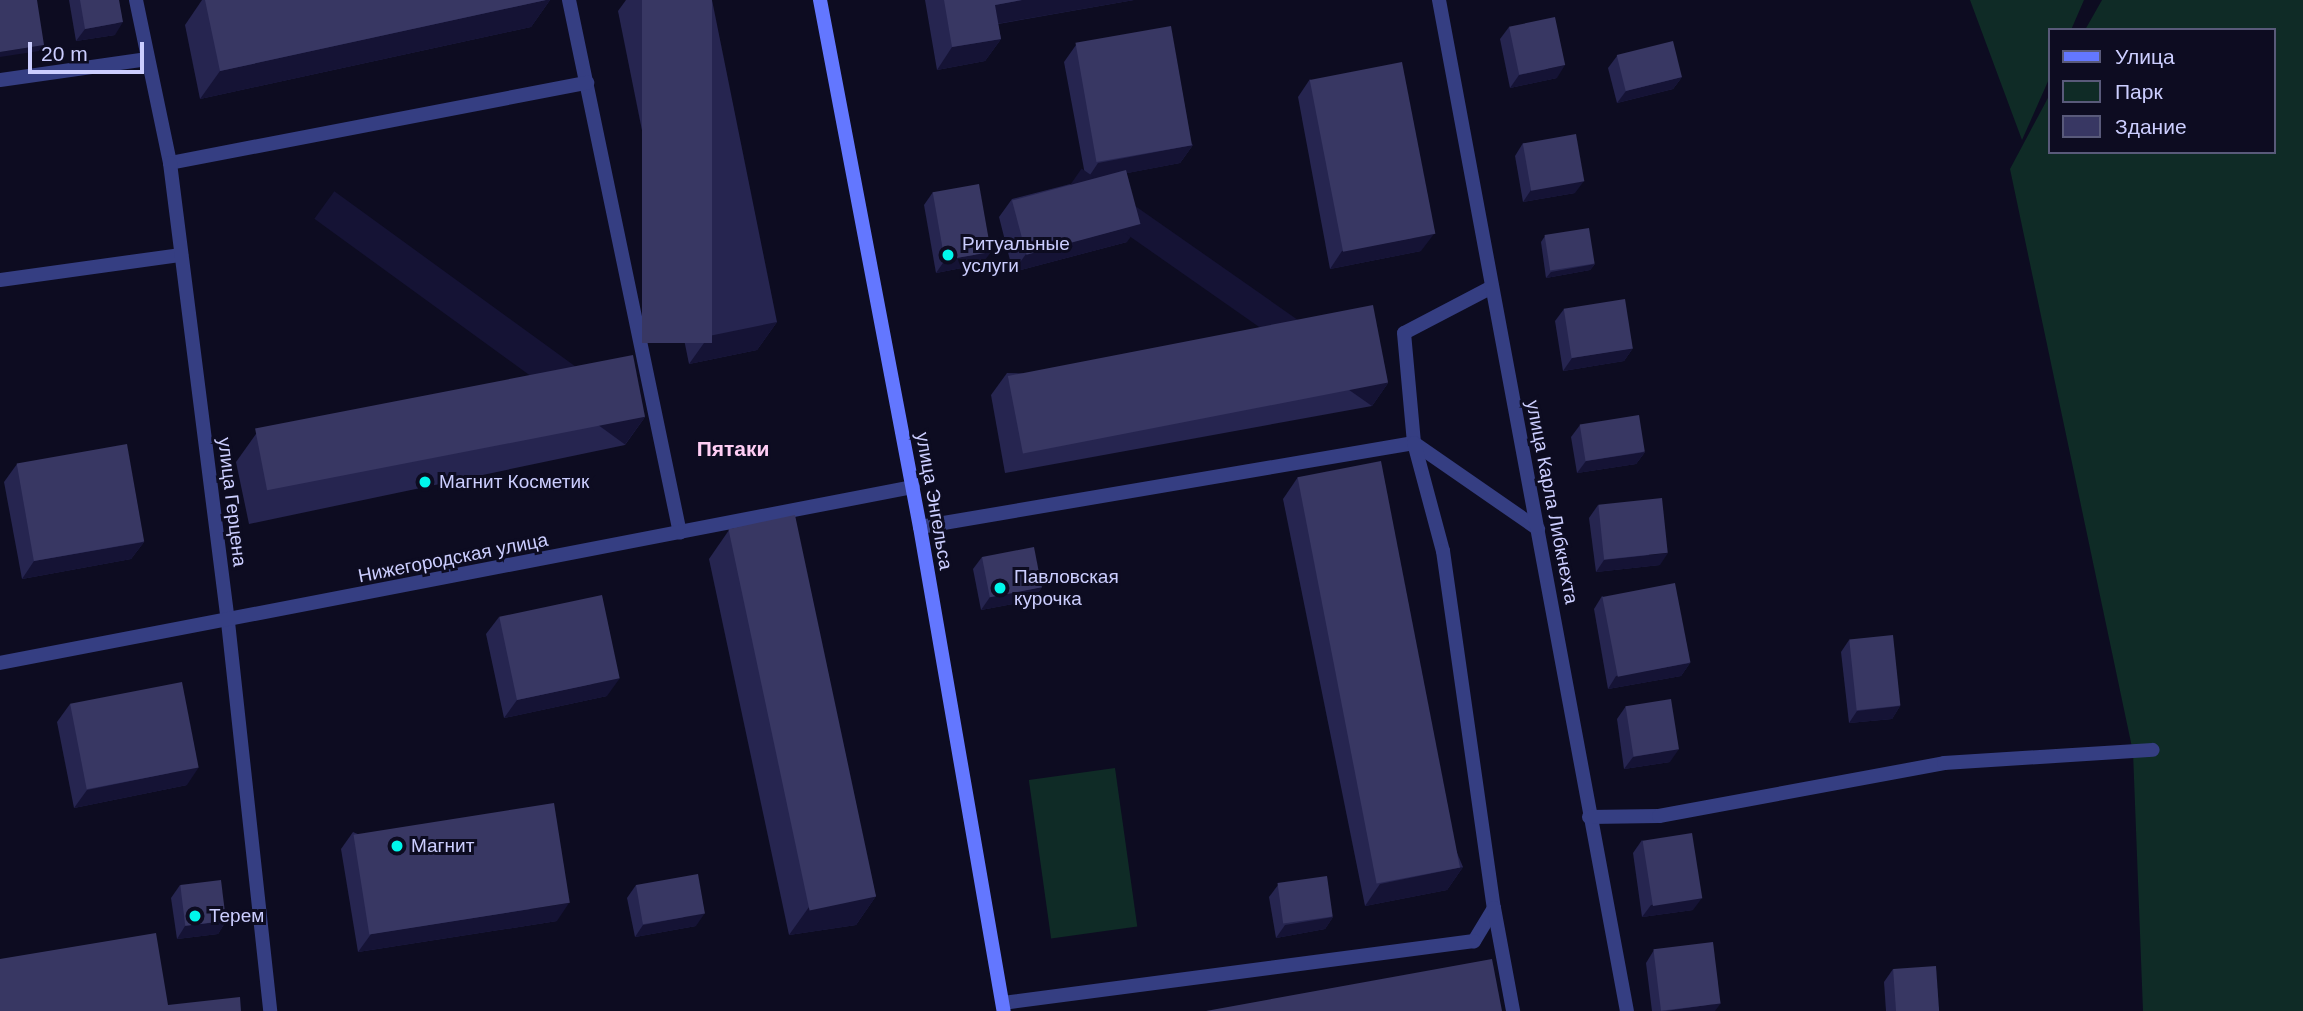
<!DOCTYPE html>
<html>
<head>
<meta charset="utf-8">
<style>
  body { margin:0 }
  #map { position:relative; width:2303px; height:1011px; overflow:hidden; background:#0d0c21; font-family:Helvetica,sans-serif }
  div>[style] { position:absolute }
  .green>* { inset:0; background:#0f2b26; transform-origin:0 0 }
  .lane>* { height:14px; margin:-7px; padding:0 7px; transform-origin:7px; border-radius:7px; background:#353e82 }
  .street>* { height:14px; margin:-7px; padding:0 7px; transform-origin:7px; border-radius:7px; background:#353e82 }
  .secondary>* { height:14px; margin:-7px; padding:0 7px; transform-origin:7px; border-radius:7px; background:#6377ff }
  .wall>* { inset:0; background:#262550 }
  .shaded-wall>* { inset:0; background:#151335; transform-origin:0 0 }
  .building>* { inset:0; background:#383763; transform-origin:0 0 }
  .dots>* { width:19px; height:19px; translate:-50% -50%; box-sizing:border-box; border:4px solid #0d0c21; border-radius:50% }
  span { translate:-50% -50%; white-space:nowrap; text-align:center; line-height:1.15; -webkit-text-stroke:6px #0d0c21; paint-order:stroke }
  .poi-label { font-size:19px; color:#ccceff }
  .left { translate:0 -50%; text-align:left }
  .street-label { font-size:19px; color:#ccceff }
  .neighbourhood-label { font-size:21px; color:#ffcef5; font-weight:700 }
  .legend { position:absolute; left:2048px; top:28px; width:228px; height:126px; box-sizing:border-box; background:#0d0c21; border:2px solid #595a7a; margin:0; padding:9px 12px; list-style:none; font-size:21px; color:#ccceff }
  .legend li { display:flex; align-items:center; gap:14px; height:35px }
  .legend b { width:35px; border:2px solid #595a7a }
  .scale { position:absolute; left:28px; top:42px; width:116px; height:32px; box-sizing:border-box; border:4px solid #ccceff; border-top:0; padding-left:9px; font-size:21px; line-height:24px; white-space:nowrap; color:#ccceff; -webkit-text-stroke:5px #0d0c21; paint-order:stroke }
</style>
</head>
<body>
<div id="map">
  <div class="green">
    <i style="clip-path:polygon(1970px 0,2084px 0,2071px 30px,2049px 30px,2049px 79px,2022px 140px)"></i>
    <i style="clip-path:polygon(2102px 0,2303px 0,2303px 1011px,2143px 1011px,2133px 752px,2010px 169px,2049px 96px,2049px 152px,2273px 152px,2273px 30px,2085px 30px)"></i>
    <i style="left:1115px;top:768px;width:160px;height:87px;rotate:82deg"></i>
  </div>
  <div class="lane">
    <i style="left:569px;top:0;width:544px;rotate:78.24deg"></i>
    <i style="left:0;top:80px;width:149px;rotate:-8.1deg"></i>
    <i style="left:170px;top:163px;width:425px;rotate:-10.9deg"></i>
    <i style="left:0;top:280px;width:183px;rotate:-7.9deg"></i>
    <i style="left:1492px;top:287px;width:99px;rotate:152.4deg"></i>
    <i style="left:1404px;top:333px;width:110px;rotate:84.8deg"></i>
    <i style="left:1414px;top:443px;width:151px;rotate:34.7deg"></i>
    <i style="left:920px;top:527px;width:501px;rotate:-9.65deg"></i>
    <i style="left:1414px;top:443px;width:112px;rotate:75deg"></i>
    <i style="left:1443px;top:551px;width:361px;rotate:81.9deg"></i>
    <i style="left:1494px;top:908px;width:39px;rotate:121deg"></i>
    <i style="left:1474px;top:941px;width:475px;rotate:172.5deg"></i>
    <i style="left:1494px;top:908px;width:105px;rotate:79.5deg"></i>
  </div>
  <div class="street">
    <i style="left:136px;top:0;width:167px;rotate:78.2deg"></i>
    <i style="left:170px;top:163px;width:463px;rotate:82.8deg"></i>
    <i style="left:228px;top:622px;width:391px;rotate:83.8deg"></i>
    <i style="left:1439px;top:0;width:1028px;rotate:79.47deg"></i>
    <i style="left:0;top:663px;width:930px;rotate:-10.91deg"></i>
    <i style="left:1589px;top:817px;width:70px;rotate:-0.8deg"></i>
    <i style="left:1659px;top:816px;width:290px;rotate:-10.5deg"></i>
    <i style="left:1944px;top:763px;width:209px;rotate:-3.6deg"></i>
  </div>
  <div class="secondary">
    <i style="left:820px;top:0;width:536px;rotate:79.26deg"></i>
    <i style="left:920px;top:527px;width:491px;rotate:80.2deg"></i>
  </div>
  <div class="wall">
    <i style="clip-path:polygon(69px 0,119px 0,115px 35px,76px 41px)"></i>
    <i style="clip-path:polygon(202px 0,550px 0,531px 27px,200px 99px,185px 25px)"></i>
    <i style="clip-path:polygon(626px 0,712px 0,777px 322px,757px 350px,689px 364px,618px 11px)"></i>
    <i style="clip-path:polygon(925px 0,1134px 0,998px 24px,1001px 39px,985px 61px,937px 70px)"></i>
    <i style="clip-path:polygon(1509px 27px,1557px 78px,1510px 88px,1500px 39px)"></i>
    <i style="clip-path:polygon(1076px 45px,1193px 145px,1180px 163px,1127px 173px,1127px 242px,1013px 272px,999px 217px,1012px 199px,1086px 180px,1064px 62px)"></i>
    <i style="clip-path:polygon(1617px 56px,1682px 77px,1673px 89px,1617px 103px,1608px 68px)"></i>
    <i style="clip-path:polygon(1310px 79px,1421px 251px,1330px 269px,1298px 97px)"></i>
    <i style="clip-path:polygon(1523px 143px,1575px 193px,1523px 202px,1515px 156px)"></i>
    <i style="clip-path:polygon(933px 192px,982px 264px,936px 273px,924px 205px)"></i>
    <i style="clip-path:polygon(1545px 236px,1595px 264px,1590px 270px,1546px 278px,1541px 242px)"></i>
    <i style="clip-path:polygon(1564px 309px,1633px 348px,1624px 361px,1563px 371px,1555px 321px)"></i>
    <i style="clip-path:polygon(1007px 373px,1388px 383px,1372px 406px,1005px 473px,991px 395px)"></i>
    <i style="clip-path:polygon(645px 417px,625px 445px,249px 524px,236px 462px,256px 434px)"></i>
    <i style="clip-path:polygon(1580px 425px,1645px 452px,1636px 464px,1577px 473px,1571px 437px)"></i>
    <i style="clip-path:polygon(17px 464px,144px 542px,131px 559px,22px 579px,4px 482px)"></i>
    <i style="clip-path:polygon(1298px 477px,1463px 867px,1447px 890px,1365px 906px,1283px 499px)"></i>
    <i style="clip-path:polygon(1598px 505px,1660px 565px,1596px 572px,1589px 518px)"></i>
    <i style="clip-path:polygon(729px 530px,876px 896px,856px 925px,789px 935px,709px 559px)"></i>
    <i style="clip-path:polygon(982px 557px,1042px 587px,1033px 600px,981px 610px,973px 569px)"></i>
    <i style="clip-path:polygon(1602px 596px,1690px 663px,1681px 676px,1608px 689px,1594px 609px)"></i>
    <i style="clip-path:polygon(499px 617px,607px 696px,504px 718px,486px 634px)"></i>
    <i style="clip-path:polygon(1849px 640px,1900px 706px,1892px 719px,1849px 723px,1841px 652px)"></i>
    <i style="clip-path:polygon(70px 704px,187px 785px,74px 808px,57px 722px)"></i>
    <i style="clip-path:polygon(1626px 706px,1670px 762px,1624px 769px,1617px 719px)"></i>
    <i style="clip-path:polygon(353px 832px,557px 921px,358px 952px,341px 849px)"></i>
    <i style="clip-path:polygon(1642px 840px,1693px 910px,1642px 917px,1633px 853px)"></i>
    <i style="clip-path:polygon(180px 885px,226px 921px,218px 934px,177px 939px,171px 898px)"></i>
    <i style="clip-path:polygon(636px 885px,696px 926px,635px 937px,627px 898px)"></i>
    <i style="clip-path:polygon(1278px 885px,1333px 917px,1325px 929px,1276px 938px,1269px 897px)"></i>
    <i style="clip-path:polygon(1654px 950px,1715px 1011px,1652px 1011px,1646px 963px)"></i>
    <i style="clip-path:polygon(1893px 969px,1939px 1011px,1886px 1011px,1884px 982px)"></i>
  </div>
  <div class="shaded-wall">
    <i style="clip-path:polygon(546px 0,550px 0,531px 27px,200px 99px,220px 71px)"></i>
    <i style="clip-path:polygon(1022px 0,1134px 0,979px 27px,995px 5px)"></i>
    <i style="clip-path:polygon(123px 22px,115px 35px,76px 41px,85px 29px)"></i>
    <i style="clip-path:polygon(1001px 39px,985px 61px,937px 70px,952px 47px)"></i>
    <i style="clip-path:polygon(44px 45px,39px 51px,0 57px,0 52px)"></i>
    <i style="clip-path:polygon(1565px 65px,1557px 78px,1510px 88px,1519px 75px)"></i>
    <i style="clip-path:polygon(1682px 77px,1673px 89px,1617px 103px,1626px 91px)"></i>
    <i style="clip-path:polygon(1193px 145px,1180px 163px,1086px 181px,1098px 163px)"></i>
    <i style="clip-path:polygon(1584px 181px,1575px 193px,1523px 202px,1531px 190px)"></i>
    <i style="clip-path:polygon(1140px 224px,1127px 242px,1013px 272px,1026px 254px)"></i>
    <i style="clip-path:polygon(1434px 234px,1421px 251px,1330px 269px,1342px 251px)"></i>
    <i style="clip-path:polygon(991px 252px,982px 264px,936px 273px,945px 260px)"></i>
    <i style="clip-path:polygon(1595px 264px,1590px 270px,1546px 278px,1551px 272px)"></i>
    <i style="clip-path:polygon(777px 322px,757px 350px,689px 364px,709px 336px)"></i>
    <i style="clip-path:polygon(1633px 348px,1624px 361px,1563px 371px,1572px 358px)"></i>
    <i style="left:1388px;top:383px;width:28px;height:374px;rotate:125deg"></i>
    <i style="left:645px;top:417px;width:34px;height:384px;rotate:126deg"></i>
    <i style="clip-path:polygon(1645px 452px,1636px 464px,1577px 473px,1586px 461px)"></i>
    <i style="clip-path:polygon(144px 542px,131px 559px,22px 579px,34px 561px)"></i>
    <i style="clip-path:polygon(1668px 553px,1660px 565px,1596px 572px,1604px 560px)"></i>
    <i style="clip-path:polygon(1042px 587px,1033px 600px,981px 610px,990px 597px)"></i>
    <i style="clip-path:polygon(1690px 663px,1681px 676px,1608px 689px,1616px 676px)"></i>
    <i style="clip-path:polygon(620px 678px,607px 696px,504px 718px,517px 700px)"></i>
    <i style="clip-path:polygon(1900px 706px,1892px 719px,1849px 723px,1857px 711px)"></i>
    <i style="clip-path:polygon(1679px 749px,1670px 762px,1624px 769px,1633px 757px)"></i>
    <i style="clip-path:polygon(199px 767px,187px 785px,74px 808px,87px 790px)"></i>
    <i style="clip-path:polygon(1463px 867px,1447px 890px,1365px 906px,1380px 884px)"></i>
    <i style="clip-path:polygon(876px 896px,856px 925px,789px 935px,809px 907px)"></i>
    <i style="clip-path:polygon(1702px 898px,1693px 910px,1642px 917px,1651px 905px)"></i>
    <i style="clip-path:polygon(569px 903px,557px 921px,358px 952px,371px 934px)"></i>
    <i style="clip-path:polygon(705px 913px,696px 926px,635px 937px,643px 925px)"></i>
    <i style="clip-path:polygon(1333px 917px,1325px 929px,1276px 938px,1285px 925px)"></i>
    <i style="clip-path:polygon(226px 921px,218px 934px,177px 939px,185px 926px)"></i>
    <i style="clip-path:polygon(1721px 1003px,1715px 1011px,1666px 1011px)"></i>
  </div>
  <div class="building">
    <i style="clip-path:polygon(0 0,37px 0,44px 45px,0 52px)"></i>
    <i style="clip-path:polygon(80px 0,119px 0,123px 22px,85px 29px)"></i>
    <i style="clip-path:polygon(205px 0,546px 0,220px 71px)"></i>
    <i style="left:642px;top:0;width:70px;height:343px"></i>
    <i style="clip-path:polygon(944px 0,1022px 0,995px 5px,1001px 39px,952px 47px)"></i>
    <i style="left:1555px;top:17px;width:49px;height:47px;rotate:78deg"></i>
    <i style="left:1171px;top:26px;width:121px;height:97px;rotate:80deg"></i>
    <i style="left:1673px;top:41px;width:37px;height:58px;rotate:76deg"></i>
    <i style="left:1402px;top:62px;width:175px;height:94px;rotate:79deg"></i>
    <i style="left:1576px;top:134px;width:48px;height:54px;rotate:80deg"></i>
    <i style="left:1126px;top:170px;width:56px;height:118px;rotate:75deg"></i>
    <i style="left:979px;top:184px;width:69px;height:47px;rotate:80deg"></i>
    <i style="left:1589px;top:228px;width:36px;height:45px;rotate:81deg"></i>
    <i style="left:1625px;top:299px;width:50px;height:62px;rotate:81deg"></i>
    <i style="left:1373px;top:305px;width:79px;height:372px;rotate:79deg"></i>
    <i style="left:633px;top:355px;width:63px;height:385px;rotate:79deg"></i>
    <i style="left:1639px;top:415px;width:37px;height:60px;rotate:81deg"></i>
    <i style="left:127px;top:444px;width:99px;height:112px;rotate:80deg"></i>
    <i style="left:1381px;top:461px;width:414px;height:85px;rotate:79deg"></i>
    <i style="left:1662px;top:498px;width:55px;height:64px;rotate:84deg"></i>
    <i style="left:795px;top:515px;width:390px;height:68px;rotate:78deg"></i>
    <i style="left:1034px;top:547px;width:41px;height:53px;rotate:79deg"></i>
    <i style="left:1675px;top:583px;width:81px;height:74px;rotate:79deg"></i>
    <i style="left:602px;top:595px;width:85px;height:105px;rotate:78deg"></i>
    <i style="left:1893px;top:635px;width:71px;height:44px;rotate:84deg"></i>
    <i style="left:182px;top:682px;width:87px;height:114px;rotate:79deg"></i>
    <i style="left:1671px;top:699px;width:51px;height:46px;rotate:81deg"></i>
    <i style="left:554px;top:803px;width:101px;height:203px;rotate:81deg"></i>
    <i style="left:1692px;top:833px;width:66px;height:50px;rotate:81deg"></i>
    <i style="left:698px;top:874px;width:40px;height:63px;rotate:80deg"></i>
    <i style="left:1327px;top:876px;width:41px;height:50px;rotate:82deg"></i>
    <i style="left:221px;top:880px;width:41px;height:41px;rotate:83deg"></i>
    <i style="clip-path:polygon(156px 933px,168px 1005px,240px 997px,241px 1011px,0 1011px,0 959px)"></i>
    <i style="left:1713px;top:942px;width:62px;height:60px;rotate:83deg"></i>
    <i style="clip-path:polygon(1492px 959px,1502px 1011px,1206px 1011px)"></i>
    <i style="left:1936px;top:966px;width:45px;height:43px;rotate:86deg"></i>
  </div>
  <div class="dots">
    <i style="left:948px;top:255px;background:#00f7eb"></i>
    <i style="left:425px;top:482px;background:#00f7eb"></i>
    <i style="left:1000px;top:588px;background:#00f7eb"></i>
    <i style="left:397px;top:846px;background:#00f7eb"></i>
    <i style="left:195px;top:916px;background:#00f7eb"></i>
  </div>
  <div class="poi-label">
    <span class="left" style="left:962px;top:255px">Ритуальные<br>услуги</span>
    <span class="left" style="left:439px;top:482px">Магнит Косметик</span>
    <span class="left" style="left:1014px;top:588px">Павловская<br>курочка</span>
    <span class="left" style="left:411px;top:846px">Магнит</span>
    <span class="left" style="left:209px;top:916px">Терем</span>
  </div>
  <div class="street-label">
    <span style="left:934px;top:501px;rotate:80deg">улица Энгельса</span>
    <span style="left:232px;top:502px;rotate:83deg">улица Герцена</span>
    <span style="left:1552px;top:502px;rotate:79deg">улица Карла Либкнехта</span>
    <span style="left:453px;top:558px;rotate:-11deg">Нижегородская улица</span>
  </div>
  <div class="neighbourhood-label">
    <span style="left:733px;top:449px">Пятаки</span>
  </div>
  <ul class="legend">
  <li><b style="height:9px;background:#6377ff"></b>Улица</li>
  <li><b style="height:19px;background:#0f2b26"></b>Парк</li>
  <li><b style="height:19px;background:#383763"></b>Здание</li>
  </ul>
  <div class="scale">20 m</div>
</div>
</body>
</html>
